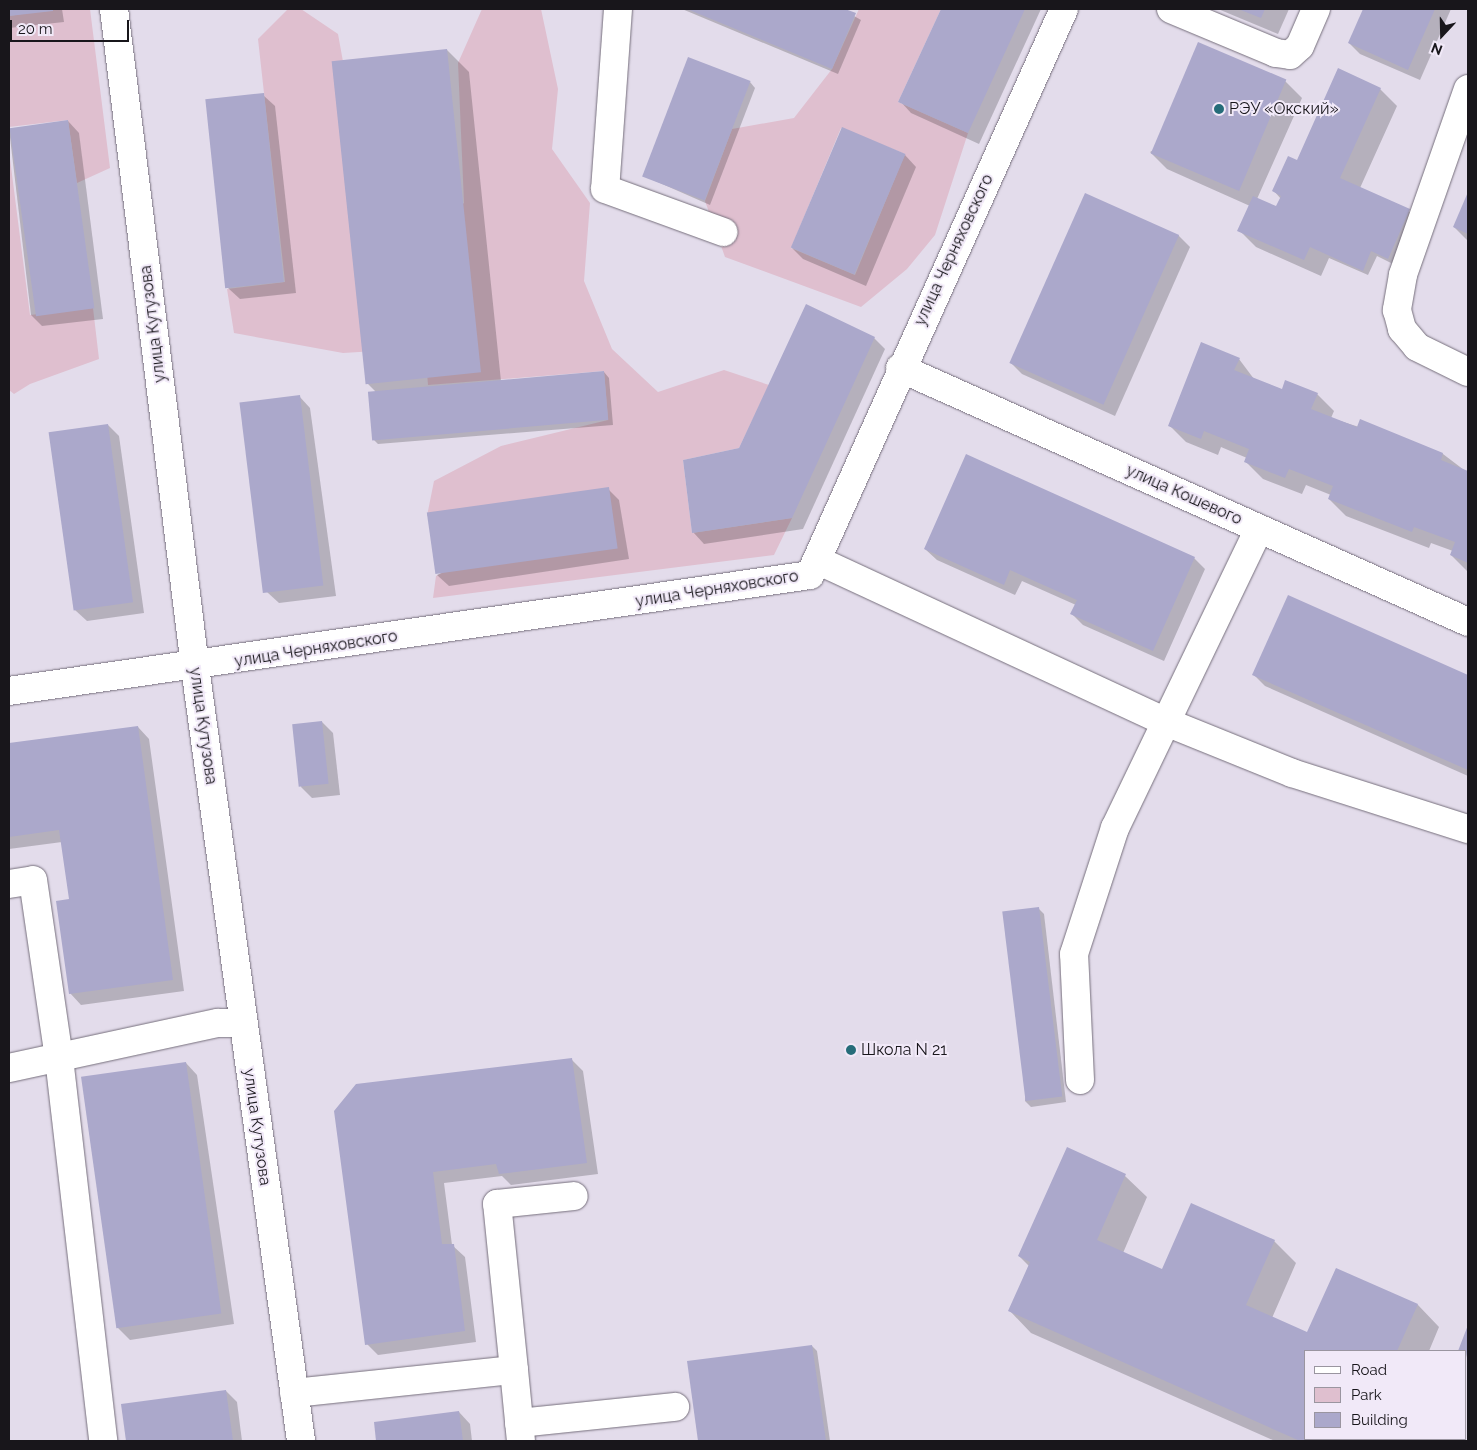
<!DOCTYPE html>
<html>
<head>
<meta charset="utf-8">
<style>
  body { margin:0 }
  #map { position:relative; width:1477px; height:1450px; overflow:hidden; background:#e3dceb; font-family:Raleway,sans-serif }
  div>[style] { position:absolute }
  .green>* { inset:0; background:#dfbfcf }
  .shadow>* { inset:0; background:#0003 }
  .building>* { inset:0; background:#aba8cb; transform-origin:0 0 }
  .roads { filter:drop-shadow(0 0 1px #766f7c) drop-shadow(0 0 1px #766f7c) }
  .minor>* { height:28px; margin:-14px; padding:0 14px; transform-origin:14px; border-radius:14px; background:#fff }
  .dots>* { width:14px; height:14px; translate:-50% -50%; box-sizing:border-box; border:2px solid #f1e9f8; border-radius:50% }
  span { translate:-50% -50%; white-space:nowrap; text-align:center; line-height:1.15; -webkit-text-stroke:4px #f1e9f8; paint-order:stroke }
  .poi-label { font-size:16px; color:#18161b }
  .left { translate:0 -50%; text-align:left }
  .street-label { font-size:16px; color:#18161b }
  .frame { position:absolute; inset:0; border:10px solid #18161b; pointer-events:none }
  .legend { position:absolute; left:1304px; top:1350px; width:162px; height:90px; box-sizing:border-box; background:#f1e9f8; border:1px solid #9a95a0; margin:0; padding:6px 9px; list-style:none; font-size:15px; color:#18161b }
  .legend li { display:flex; align-items:center; gap:10px; height:25px }
  .legend b { width:25px; border:1px solid #9a95a0 }
  .north { position:absolute; left:1417px; top:10px; width:50px; height:50px; -webkit-text-stroke:4px #f1e9f8; paint-order:stroke; rotate:201deg; font-size:14px; font-weight:700; line-height:20px; text-align:center; color:#18161b }
  .north::after { content:''; display:block; margin:auto; width:18px; height:22px; background:#18161b; clip-path:polygon(50% 0,100% 100%,50% 72%,0 100%) }
  .scale { position:absolute; left:10px; top:20px; width:119px; height:22px; box-sizing:border-box; border:2px solid #18161b; border-top:0; padding-left:6px; font-size:15px; line-height:18px; white-space:nowrap; color:#18161b; -webkit-text-stroke:4px #f1e9f8; paint-order:stroke }
</style>
</head>
<body>
<div id="map">
  <div class="green">
    <i style="clip-path:polygon(53px 9px,90px 9px,110px 168px,77px 183px,68px 120px,9px 127px,9px 16px)"></i>
    <i style="clip-path:polygon(288px 9px,301px 9px,338px 34px,358px 144px,423px 235px,464px 203px,458px 63px,482px 9px,541px 9px,558px 89px,552px 149px,590px 203px,584px 281px,612px 349px,658px 392px,724px 370px,769px 385px,739px 448px,683px 460px,692px 533px,792px 518px,774px 555px,433px 598px,436px 576px,608px 488px,427px 516px,434px 481px,501px 446px,608px 420px,604px 371px,428px 385px,425px 348px,343px 353px,234px 333px,227px 289px,285px 282px,258px 39px)"></i>
    <i style="clip-path:polygon(evenodd,859px 9px,941px 9px,898px 102px,968px 133px,935px 235px,907px 269px,861px 307px,725px 257px,705px 201px,732px 129px,794px 118px,832px 69px,859px 9px,841px 128px,905px 154px,855px 275px,791px 248px,841px 128px)"></i>
    <i style="clip-path:polygon(9px 151px,30px 315px,93px 308px,99px 359px,30px 384px,14px 394px,9px 390px)"></i>
  </div>
  <div class="shadow">
    <i style="clip-path:polygon(9px 9px,62px 9px,64px 22px,9px 28px)"></i>
    <i style="clip-path:polygon(682px 9px,842px 9px,861px 20px,838px 74px)"></i>
    <i style="clip-path:polygon(942px 9px,1041px 9px,979px 144px,911px 113px,900px 101px)"></i>
    <i style="clip-path:polygon(1218px 9px,1289px 9px,1278px 34px)"></i>
    <i style="clip-path:polygon(1364px 9px,1451px 9px,1420px 80px,1360px 54px,1349px 43px)"></i>
    <i style="clip-path:polygon(447px 50px,469px 72px,501px 381px,604px 372px,609px 378px,613px 425px,378px 444px,373px 439px,375px 391px,367px 383px)"></i>
    <i style="clip-path:polygon(1285px 81px,1302px 98px,1257px 199px,1277px 207px,1281px 199px,1274px 191px,1297px 162px,1380px 89px,1397px 106px,1360px 188px,1415px 215px,1393px 264px,1377px 256px,1368px 275px,1329px 258px,1321px 276px,1256px 247px,1239px 230px,1250px 206px,1167px 169px,1150px 152px)"></i>
    <i style="clip-path:polygon(750px 82px,755px 88px,710px 205px,644px 176px)"></i>
    <i style="clip-path:polygon(263px 95px,275px 106px,296px 293px,240px 299px,228px 288px)"></i>
    <i style="clip-path:polygon(68px 121px,79px 133px,103px 319px,42px 326px,31px 315px,9px 129px)"></i>
    <i style="clip-path:polygon(905px 155px,916px 167px,866px 286px,803px 259px,792px 248px)"></i>
    <i style="clip-path:polygon(1468px 195px,1468px 241px,1454px 227px)"></i>
    <i style="clip-path:polygon(1178px 235px,1190px 247px,1115px 416px,1022px 374px,1011px 363px)"></i>
    <i style="clip-path:polygon(874px 338px,885px 349px,803px 529px,704px 544px,693px 532px,740px 449px)"></i>
    <i style="clip-path:polygon(1239px 359px,1254px 379px,1283px 390px,1317px 394px,1334px 411px,1331px 418px,1443px 454px,1468px 473px,1468px 572px,1451px 555px,1453px 551px,1431px 543px,1429px 548px,1346px 516px,1329px 499px,1331px 495px,1306px 485px,1302px 494px,1263px 479px,1246px 462px,1247px 458px,1221px 447px,1218px 455px,1186px 442px,1169px 425px)"></i>
    <i style="clip-path:polygon(299px 396px,310px 408px,336px 596px,279px 603px,267px 592px)"></i>
    <i style="clip-path:polygon(108px 425px,119px 436px,144px 613px,87px 621px,75px 610px,51px 433px)"></i>
    <i style="clip-path:polygon(608px 489px,619px 500px,629px 559px,449px 586px,437px 575px)"></i>
    <i style="clip-path:polygon(925px 549px,1194px 558px,1205px 569px,1164px 661px,1083px 625px,1072px 614px,1076px 605px,1022px 581px,1015px 595px,937px 560px)"></i>
    <i style="clip-path:polygon(1288px 597px,1468px 676px,1468px 776px,1265px 686px,1254px 675px)"></i>
    <i style="clip-path:polygon(322px 722px,333px 733px,340px 795px,312px 798px,301px 787px)"></i>
    <i style="clip-path:polygon(138px 727px,149px 739px,184px 991px,81px 1005px,70px 993px,70px 900px,62px 842px,9px 849px,9px 744px)"></i>
    <i style="clip-path:polygon(1039px 909px,1044px 914px,1066px 1102px,1031px 1107px,1025px 1101px)"></i>
    <i style="clip-path:polygon(572px 1060px,583px 1071px,598px 1174px,511px 1185px,502px 1176px,444px 1183px,452px 1245px,465px 1257px,476px 1342px,378px 1355px,367px 1344px,335px 1112px)"></i>
    <i style="clip-path:polygon(186px 1063px,197px 1075px,234px 1324px,130px 1340px,118px 1328px)"></i>
    <i style="clip-path:polygon(1067px 1149px,1125px 1176px,1147px 1197px,1123px 1253px,1162px 1271px,1274px 1241px,1296px 1263px,1272px 1318px,1308px 1334px,1336px 1269px,1418px 1305px,1439px 1327px,1429px 1351px,1306px 1351px,1306px 1439px,1389px 1441px,1275px 1441px,1031px 1333px,1010px 1311px,1029px 1266px,1019px 1256px)"></i>
    <i style="clip-path:polygon(1468px 1328px,1468px 1365px,1466px 1351px,1459px 1351px)"></i>
    <i style="clip-path:polygon(812px 1346px,817px 1351px,830px 1441px,699px 1441px,689px 1362px)"></i>
    <i style="clip-path:polygon(226px 1391px,237px 1402px,242px 1441px,127px 1441px,122px 1405px)"></i>
    <i style="clip-path:polygon(459px 1412px,470px 1424px,472px 1441px,378px 1441px,375px 1423px)"></i>
  </div>
  <div class="building">
    <i style="clip-path:polygon(9px 9px,53px 9px,53px 11px,9px 16px)"></i>
    <i style="clip-path:polygon(687px 9px,845px 9px,856px 13px,832px 69px)"></i>
    <i style="clip-path:polygon(941px 9px,1025px 9px,968px 133px,898px 102px)"></i>
    <i style="clip-path:polygon(1238px 9px,1265px 9px,1261px 18px)"></i>
    <i style="clip-path:polygon(1363px 9px,1435px 9px,1408px 70px,1348px 43px)"></i>
    <i style="left:1198px;top:42px;width:96px;height:121px;rotate:23deg"></i>
    <i style="left:447px;top:49px;width:325px;height:116px;rotate:84deg"></i>
    <i style="left:688px;top:57px;width:67px;height:128px;rotate:21deg"></i>
    <i style="clip-path:polygon(1338px 68px,1381px 88px,1340px 178px,1410px 209px,1388px 259px,1371px 251px,1363px 271px,1310px 247px,1304px 260px,1237px 231px,1253px 196px,1276px 206px,1281px 196px,1272px 191px,1288px 156px,1297px 160px)"></i>
    <i style="left:264px;top:93px;width:190px;height:59px;rotate:84deg"></i>
    <i style="left:68px;top:120px;width:190px;height:59px;rotate:82deg"></i>
    <i style="left:842px;top:127px;width:69px;height:131px;rotate:23deg"></i>
    <i style="clip-path:polygon(1468px 192px,1468px 234px,1453px 227px)"></i>
    <i style="left:1085px;top:193px;width:103px;height:186px;rotate:24deg"></i>
    <i style="clip-path:polygon(806px 304px,875px 337px,792px 518px,692px 533px,683px 460px,739px 448px)"></i>
    <i style="clip-path:polygon(1201px 342px,1240px 358px,1234px 370px,1282px 389px,1285px 380px,1318px 393px,1311px 409px,1357px 427px,1360px 419px,1443px 453px,1441px 460px,1468px 471px,1468px 563px,1450px 555px,1455px 542px,1414px 527px,1412px 532px,1328px 499px,1333px 486px,1289px 469px,1285px 478px,1244px 462px,1249px 449px,1204px 431px,1201px 439px,1168px 426px)"></i>
    <i style="left:604px;top:371px;width:49px;height:237px;rotate:85deg"></i>
    <i style="left:300px;top:395px;width:192px;height:61px;rotate:83deg"></i>
    <i style="left:108px;top:424px;width:180px;height:60px;rotate:82deg"></i>
    <i style="clip-path:polygon(966px 454px,1195px 557px,1153px 651px,1070px 614px,1077px 600px,1010px 570px,1004px 585px,924px 549px)"></i>
    <i style="left:609px;top:487px;width:62px;height:184px;rotate:82deg"></i>
    <i style="clip-path:polygon(1288px 595px,1468px 675px,1468px 770px,1252px 675px)"></i>
    <i style="left:322px;top:721px;width:63px;height:30px;rotate:84deg"></i>
    <i style="clip-path:polygon(138px 726px,173px 980px,69px 994px,56px 901px,69px 899px,59px 830px,9px 837px,9px 743px)"></i>
    <i style="left:1039px;top:907px;width:191px;height:37px;rotate:83deg"></i>
    <i style="clip-path:polygon(572px 1058px,587px 1163px,499px 1174px,496px 1164px,433px 1172px,442px 1244px,454px 1244px,465px 1331px,365px 1345px,334px 1111px,356px 1084px)"></i>
    <i style="left:186px;top:1062px;width:254px;height:106px;rotate:82deg"></i>
    <i style="clip-path:polygon(1067px 1147px,1126px 1174px,1097px 1240px,1162px 1269px,1191px 1203px,1275px 1240px,1246px 1305px,1307px 1332px,1336px 1268px,1418px 1304px,1397px 1351px,1306px 1351px,1306px 1439px,1357px 1441px,1300px 1441px,1008px 1311px,1030px 1262px,1018px 1256px)"></i>
    <i style="clip-path:polygon(1468px 1325px,1468px 1363px,1466px 1351px,1458px 1351px)"></i>
    <i style="clip-path:polygon(812px 1345px,826px 1441px,698px 1441px,687px 1361px)"></i>
    <i style="clip-path:polygon(226px 1390px,233px 1441px,126px 1441px,121px 1404px)"></i>
    <i style="clip-path:polygon(459px 1411px,463px 1441px,376px 1441px,374px 1422px)"></i>
  </div>
  <div class="roads">
    <div class="minor">
      <i style="left:114px;top:9px;width:663px;rotate:82.98deg"></i>
      <i style="left:195px;top:667px;width:781px;rotate:82.2deg"></i>
      <i style="left:618px;top:9px;width:180px;rotate:94.1deg"></i>
      <i style="left:605px;top:189px;width:126px;rotate:20deg"></i>
      <i style="left:1171px;top:9px;width:114px;rotate:22.7deg"></i>
      <i style="left:1276px;top:53px;width:14px;rotate:8deg"></i>
      <i style="left:1290px;top:55px;width:13px;rotate:-42deg"></i>
      <i style="left:1300px;top:46px;width:40px;rotate:-66.6deg"></i>
      <i style="left:1468px;top:89px;width:197px;rotate:109.3deg"></i>
      <i style="left:1403px;top:275px;width:36px;rotate:100deg"></i>
      <i style="left:1397px;top:310px;width:20px;rotate:75deg"></i>
      <i style="left:1402px;top:329px;width:23px;rotate:50deg"></i>
      <i style="left:1417px;top:347px;width:57px;rotate:26.1deg"></i>
      <i style="left:900px;top:368px;width:622px;rotate:24.09deg"></i>
      <i style="left:817px;top:560px;width:385px;rotate:24.9deg"></i>
      <i style="left:1166px;top:722px;width:136px;rotate:22deg"></i>
      <i style="left:1292px;top:773px;width:185px;rotate:17.7deg"></i>
      <i style="left:9px;top:691px;width:809px;rotate:-8.24deg"></i>
      <i style="left:810px;top:575px;width:620px;rotate:-65.83deg"></i>
      <i style="left:9px;top:884px;width:24px;rotate:-9deg"></i>
      <i style="left:33px;top:880px;width:180px;rotate:81.7deg"></i>
      <i style="left:59px;top:1058px;width:386px;rotate:83.4deg"></i>
      <i style="left:9px;top:1068px;width:214px;rotate:-12.2deg"></i>
      <i style="left:218px;top:1023px;width:25px"></i>
      <i style="left:1080px;top:1080px;width:126px;rotate:-92.7deg"></i>
      <i style="left:1074px;top:954px;width:133px;rotate:-72deg"></i>
      <i style="left:1115px;top:828px;width:332px;rotate:-64.3deg"></i>
      <i style="left:514px;top:1370px;width:167px;rotate:-95.8deg"></i>
      <i style="left:497px;top:1204px;width:77px;rotate:-5.9deg"></i>
      <i style="left:294px;top:1393px;width:221px;rotate:-6deg"></i>
      <i style="left:514px;top:1370px;width:71px;rotate:84.4deg"></i>
      <i style="left:519px;top:1423px;width:157px;rotate:-5.9deg"></i>
    </div>
  </div>
  <div class="dots">
    <i style="left:1219px;top:109px;background:#256c79"></i>
    <i style="left:851px;top:1050px;background:#256c79"></i>
  </div>
  <div class="poi-label">
    <span class="left" style="left:1229px;top:109px">РЭУ «Окский»</span>
    <span class="left" style="left:861px;top:1050px">Школа N 21</span>
  </div>
  <div class="street-label">
    <span style="left:954px;top:250px;rotate:-65deg">улица Черняховского</span>
    <span style="left:153px;top:324px;rotate:-97deg">улица Кутузова</span>
    <span style="left:1184px;top:495px;rotate:24deg">улица Кошевого</span>
    <span style="left:717px;top:589px;rotate:-9deg">улица Черняховского</span>
    <span style="left:316px;top:649px;rotate:-9deg">улица Черняховского</span>
    <span style="left:203px;top:726px;rotate:82deg">улица Кутузова</span>
    <span style="left:257px;top:1127px;rotate:82deg">улица Кутузова</span>
  </div>
  <div class="frame"></div>
  <ul class="legend">
  <li><b style="height:6px;background:#fff"></b>Road</li>
  <li><b style="height:14px;background:#dfbfcf"></b>Park</li>
  <li><b style="height:14px;background:#aba8cb"></b>Building</li>
  </ul>
  <div class="north">N</div>
  <div class="scale">20 m</div>
</div>
</body>
</html>
